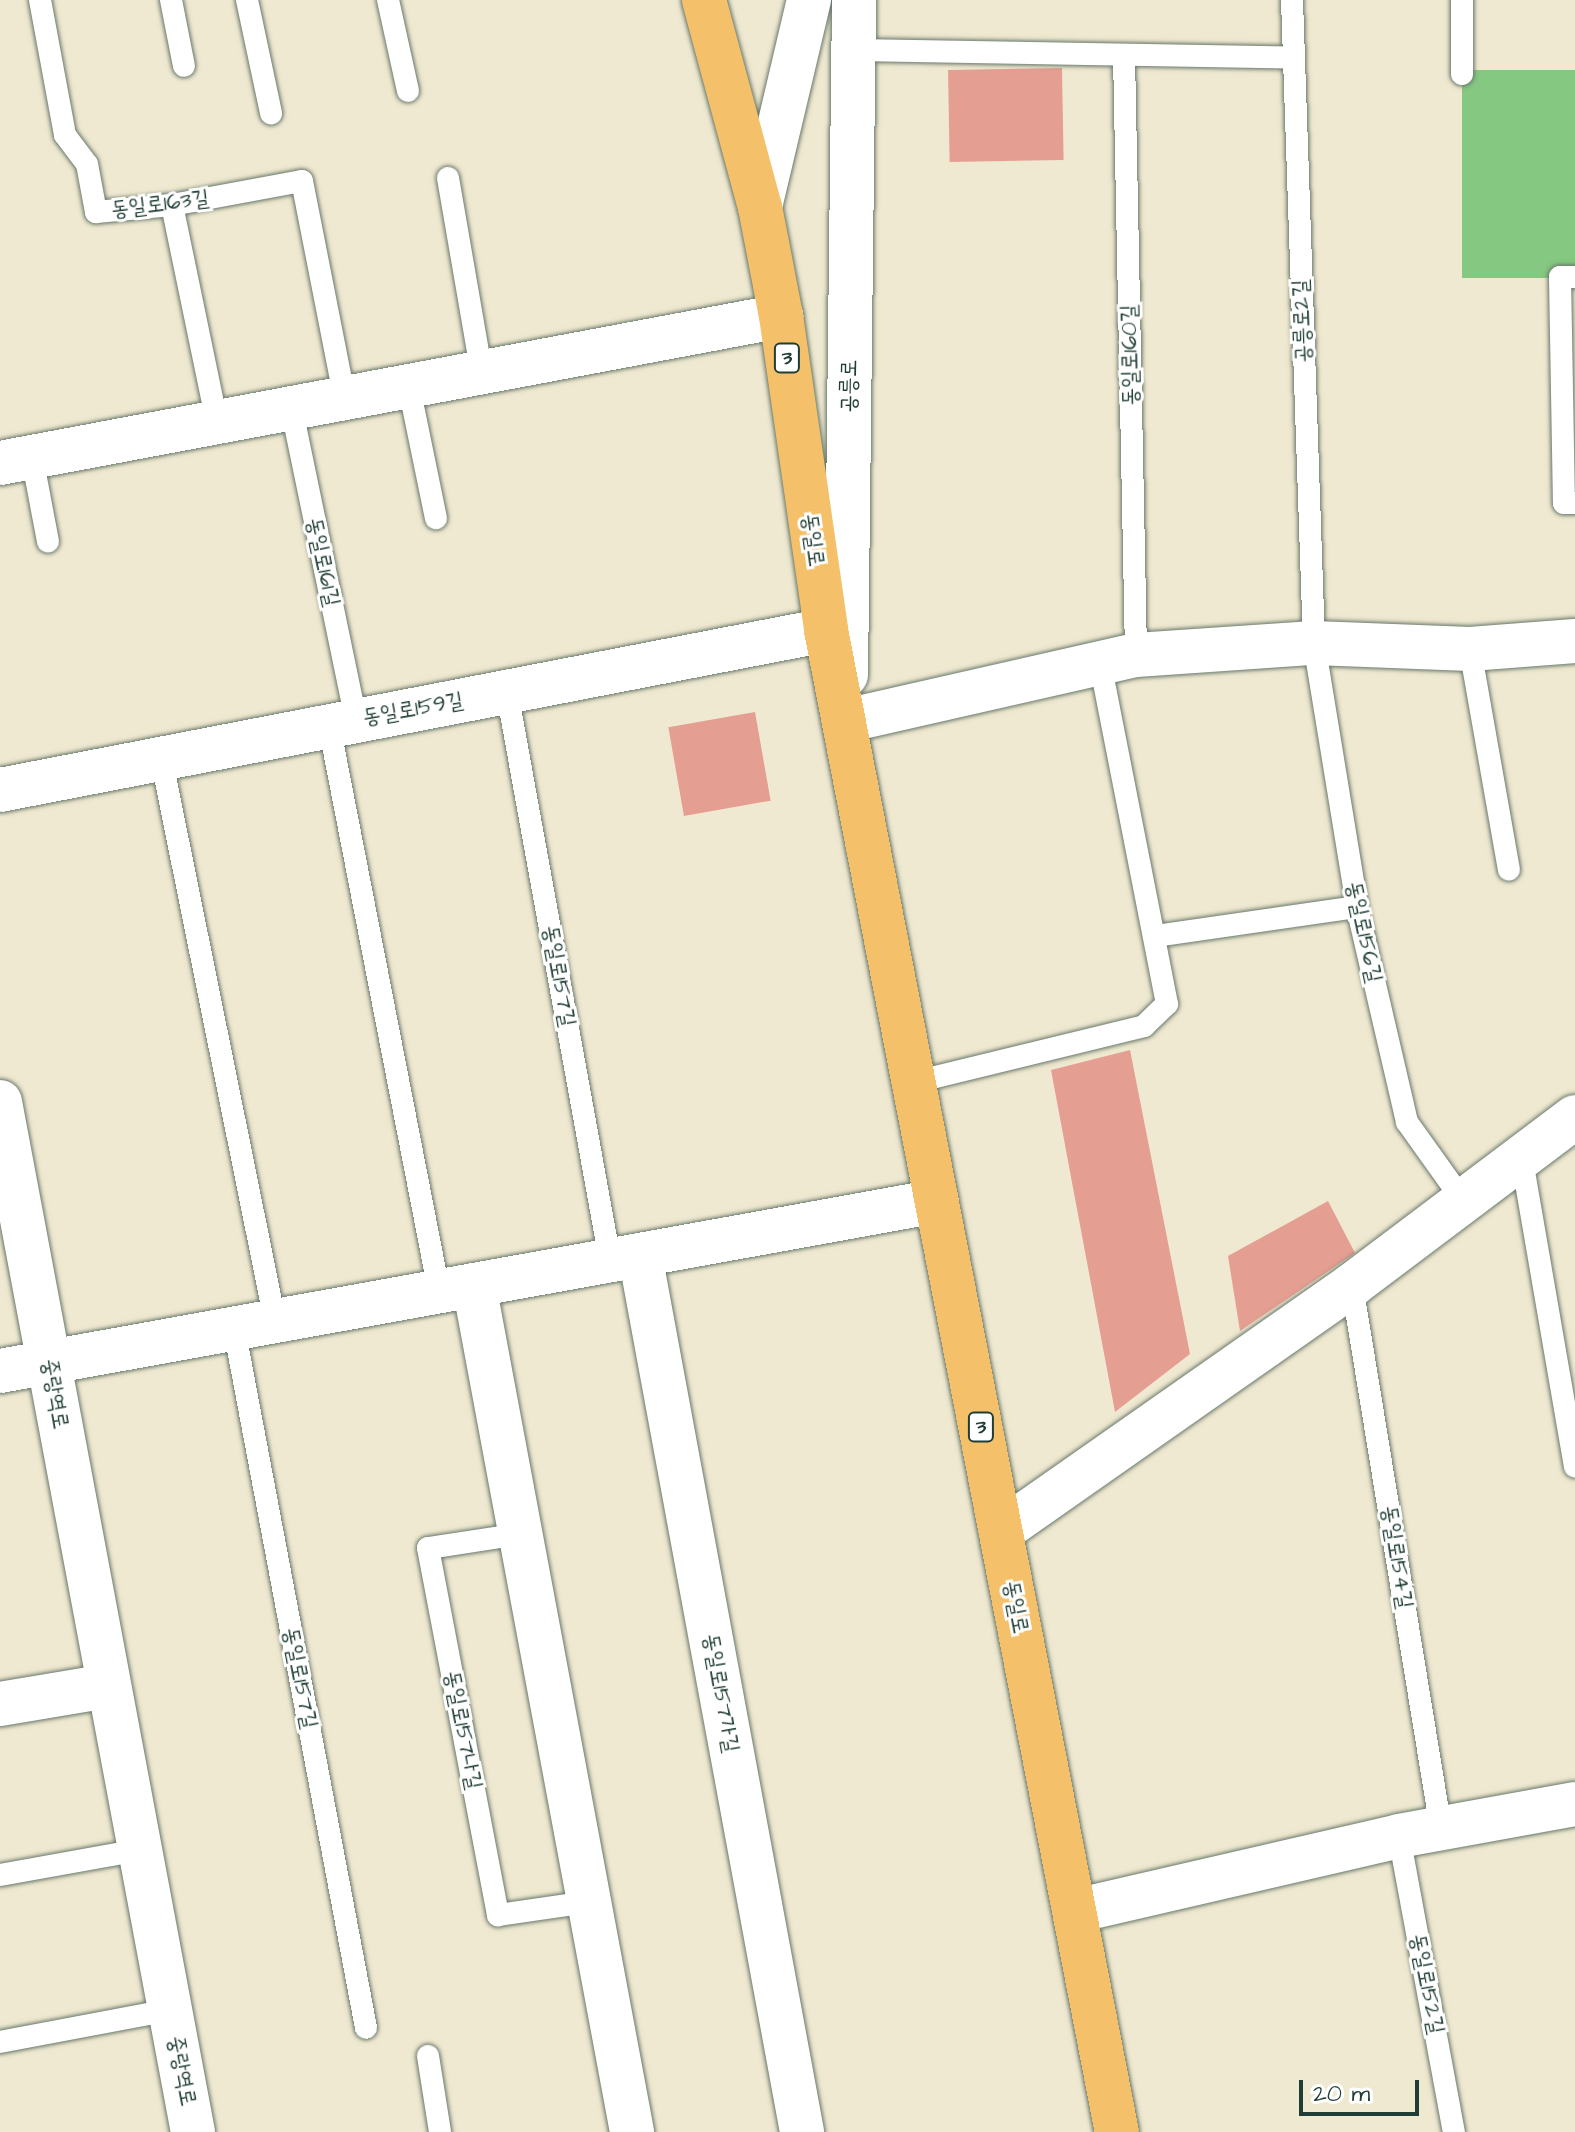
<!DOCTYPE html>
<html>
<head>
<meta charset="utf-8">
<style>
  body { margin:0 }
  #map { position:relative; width:1575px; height:2132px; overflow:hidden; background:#f0e9d1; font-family:"Architects Daughter","Poor Story",sans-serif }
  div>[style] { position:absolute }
  .green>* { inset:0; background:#85c881; transform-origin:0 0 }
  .building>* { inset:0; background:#e59f92; transform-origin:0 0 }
  .roads { filter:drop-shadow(0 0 2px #68796b) drop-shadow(0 0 2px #68796b) }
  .service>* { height:22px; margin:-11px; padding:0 11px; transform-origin:11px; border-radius:11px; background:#fff }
  .minor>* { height:44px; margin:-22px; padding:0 22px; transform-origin:22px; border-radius:22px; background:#fff }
  .tertiary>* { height:44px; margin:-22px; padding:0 22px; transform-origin:22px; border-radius:22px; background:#fff }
  .primary>* { height:44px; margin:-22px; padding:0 22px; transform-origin:22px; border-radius:22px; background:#f4c16a }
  span { translate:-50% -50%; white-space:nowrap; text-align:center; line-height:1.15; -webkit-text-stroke:6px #fff; paint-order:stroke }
  .shield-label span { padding:2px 6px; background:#fff; border:2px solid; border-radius:6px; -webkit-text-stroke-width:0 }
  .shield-label { font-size:20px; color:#1f3d34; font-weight:700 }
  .street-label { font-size:22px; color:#1f3d34 }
  .scale { position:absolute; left:1299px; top:2080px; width:120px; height:36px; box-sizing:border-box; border:4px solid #1f3d34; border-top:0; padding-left:10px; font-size:24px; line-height:28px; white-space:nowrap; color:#1f3d34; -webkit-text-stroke:6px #fff; paint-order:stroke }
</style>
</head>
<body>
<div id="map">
  <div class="green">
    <i style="left:1575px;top:70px;width:208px;height:113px;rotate:90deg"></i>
  </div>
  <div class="building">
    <i style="left:1062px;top:68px;width:92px;height:114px;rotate:89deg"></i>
    <i style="left:755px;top:712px;width:90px;height:88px;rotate:80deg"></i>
    <i style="clip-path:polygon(1130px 1050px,1190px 1354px,1115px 1412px,1051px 1070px)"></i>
    <i style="clip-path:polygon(1328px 1201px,1355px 1253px,1240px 1331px,1228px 1256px)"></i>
  </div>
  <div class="roads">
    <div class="service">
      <i style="left:40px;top:0;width:137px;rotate:79.5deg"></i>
      <i style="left:65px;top:135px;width:36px;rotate:53deg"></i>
      <i style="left:87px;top:164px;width:49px;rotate:79.4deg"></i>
      <i style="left:96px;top:212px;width:76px;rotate:-5.3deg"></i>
      <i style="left:172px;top:205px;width:132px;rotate:-10.5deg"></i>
      <i style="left:302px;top:181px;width:218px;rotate:78.9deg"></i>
      <i style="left:171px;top:0;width:67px;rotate:78.9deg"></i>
      <i style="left:247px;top:0;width:116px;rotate:78deg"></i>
      <i style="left:388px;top:0;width:93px;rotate:77.6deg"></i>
      <i style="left:1292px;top:0;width:643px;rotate:88.04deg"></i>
      <i style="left:1314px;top:643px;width:267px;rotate:80.7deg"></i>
      <i style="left:1357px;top:907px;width:221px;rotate:76.9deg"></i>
      <i style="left:1407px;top:1122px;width:98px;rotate:54.5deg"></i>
      <i style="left:853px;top:50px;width:440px;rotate:1deg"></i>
      <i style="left:1124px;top:55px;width:600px;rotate:88.85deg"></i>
      <i style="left:1462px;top:74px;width:74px;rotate:-90deg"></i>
      <i style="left:448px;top:178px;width:200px;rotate:80.2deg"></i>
      <i style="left:172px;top:205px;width:222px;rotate:78.3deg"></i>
      <i style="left:1575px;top:277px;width:15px;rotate:180deg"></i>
      <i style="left:1560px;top:277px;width:226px;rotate:89deg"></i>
      <i style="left:1564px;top:503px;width:11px"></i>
      <i style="left:409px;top:387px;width:134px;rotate:78.4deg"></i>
      <i style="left:291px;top:406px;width:320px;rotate:78.3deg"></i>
      <i style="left:32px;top:457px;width:86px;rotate:79.3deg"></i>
      <i style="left:1470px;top:649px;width:224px;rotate:80deg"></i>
      <i style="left:507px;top:692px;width:577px;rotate:79.72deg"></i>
      <i style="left:329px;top:725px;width:577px;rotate:79deg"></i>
      <i style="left:161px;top:757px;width:575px;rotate:78.57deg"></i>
      <i style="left:1155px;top:936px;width:204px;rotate:-8.2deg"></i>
      <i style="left:915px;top:1082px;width:236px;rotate:-13.7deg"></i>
      <i style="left:1144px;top:1026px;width:32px;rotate:-44deg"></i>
      <i style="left:1167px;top:1004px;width:348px;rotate:-101.1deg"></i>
      <i style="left:1522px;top:1160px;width:311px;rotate:80.2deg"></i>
      <i style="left:1352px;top:1285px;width:551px;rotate:80.71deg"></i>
      <i style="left:234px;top:1328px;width:712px;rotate:79.32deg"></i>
      <i style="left:520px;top:1534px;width:93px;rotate:171.3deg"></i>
      <i style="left:428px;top:1548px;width:374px;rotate:79.2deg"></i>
      <i style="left:498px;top:1915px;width:91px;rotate:-8.2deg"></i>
      <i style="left:1399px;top:1836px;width:301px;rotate:79.5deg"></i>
      <i style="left:0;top:1875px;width:141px;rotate:-10.2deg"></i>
      <i style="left:0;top:2042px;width:173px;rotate:-10.7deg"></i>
      <i style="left:428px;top:2056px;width:77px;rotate:81deg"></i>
    </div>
    <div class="minor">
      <i style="left:0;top:463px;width:795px;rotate:-10.66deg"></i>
      <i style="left:845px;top:721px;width:298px;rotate:-12.8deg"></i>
      <i style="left:1136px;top:655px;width:178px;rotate:-3.9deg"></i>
      <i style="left:1314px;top:643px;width:156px;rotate:2.2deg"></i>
      <i style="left:1470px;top:649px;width:105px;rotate:-4.4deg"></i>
      <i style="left:0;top:790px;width:841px;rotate:-10.96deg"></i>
      <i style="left:640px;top:1255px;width:892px;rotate:79.53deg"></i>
      <i style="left:474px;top:1285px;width:862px;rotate:79.43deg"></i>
      <i style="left:0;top:1371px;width:952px;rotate:-10.28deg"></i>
      <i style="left:1001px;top:1531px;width:429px;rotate:-35deg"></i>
      <i style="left:1352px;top:1285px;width:279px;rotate:-37deg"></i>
      <i style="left:0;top:1704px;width:109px;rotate:-9.5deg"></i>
      <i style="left:1075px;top:1911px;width:333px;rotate:-13deg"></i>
      <i style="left:1399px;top:1836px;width:179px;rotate:-10.3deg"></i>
    </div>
    <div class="tertiary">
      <i style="left:760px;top:207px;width:213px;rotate:-76.7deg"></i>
      <i style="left:846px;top:675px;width:675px;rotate:-89.32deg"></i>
      <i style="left:0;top:1102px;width:1048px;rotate:79.39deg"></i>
    </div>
    <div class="primary">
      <i style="left:704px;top:0;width:214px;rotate:74.9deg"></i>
      <i style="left:760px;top:207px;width:111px;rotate:79.1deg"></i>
      <i style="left:781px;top:316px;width:317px;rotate:81.8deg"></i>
      <i style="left:826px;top:630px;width:1530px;rotate:79.04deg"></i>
    </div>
  </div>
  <div class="shield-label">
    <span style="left:787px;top:358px">3</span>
    <span style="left:981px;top:1427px">3</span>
  </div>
  <div class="street-label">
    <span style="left:160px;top:204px;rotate:-7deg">동일로163길</span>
    <span style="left:1302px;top:321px;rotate:-92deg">공릉로2길</span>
    <span style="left:1130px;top:355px;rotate:-91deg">동일로160길</span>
    <span style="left:849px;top:386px;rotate:-89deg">공릉로</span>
    <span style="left:813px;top:540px;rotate:82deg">동일로</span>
    <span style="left:323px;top:562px;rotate:78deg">동일로161길</span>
    <span style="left:413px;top:709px;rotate:-10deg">동일로159길</span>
    <span style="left:1364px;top:932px;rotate:78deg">동일로156길</span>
    <span style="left:559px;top:976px;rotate:80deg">동일로157길</span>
    <span style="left:55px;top:1394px;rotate:80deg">중랑역로</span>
    <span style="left:1397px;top:1557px;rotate:81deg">동일로154길</span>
    <span style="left:1016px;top:1607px;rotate:79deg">동일로</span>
    <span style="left:300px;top:1678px;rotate:79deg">동일로157길</span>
    <span style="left:721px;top:1693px;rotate:80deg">동일로157가길</span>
    <span style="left:463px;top:1730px;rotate:79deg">동일로157나길</span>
    <span style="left:1427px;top:1984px;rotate:79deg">동일로152길</span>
    <span style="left:182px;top:2071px;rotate:79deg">중랑역로</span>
  </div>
  <div class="scale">20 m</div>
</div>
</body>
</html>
